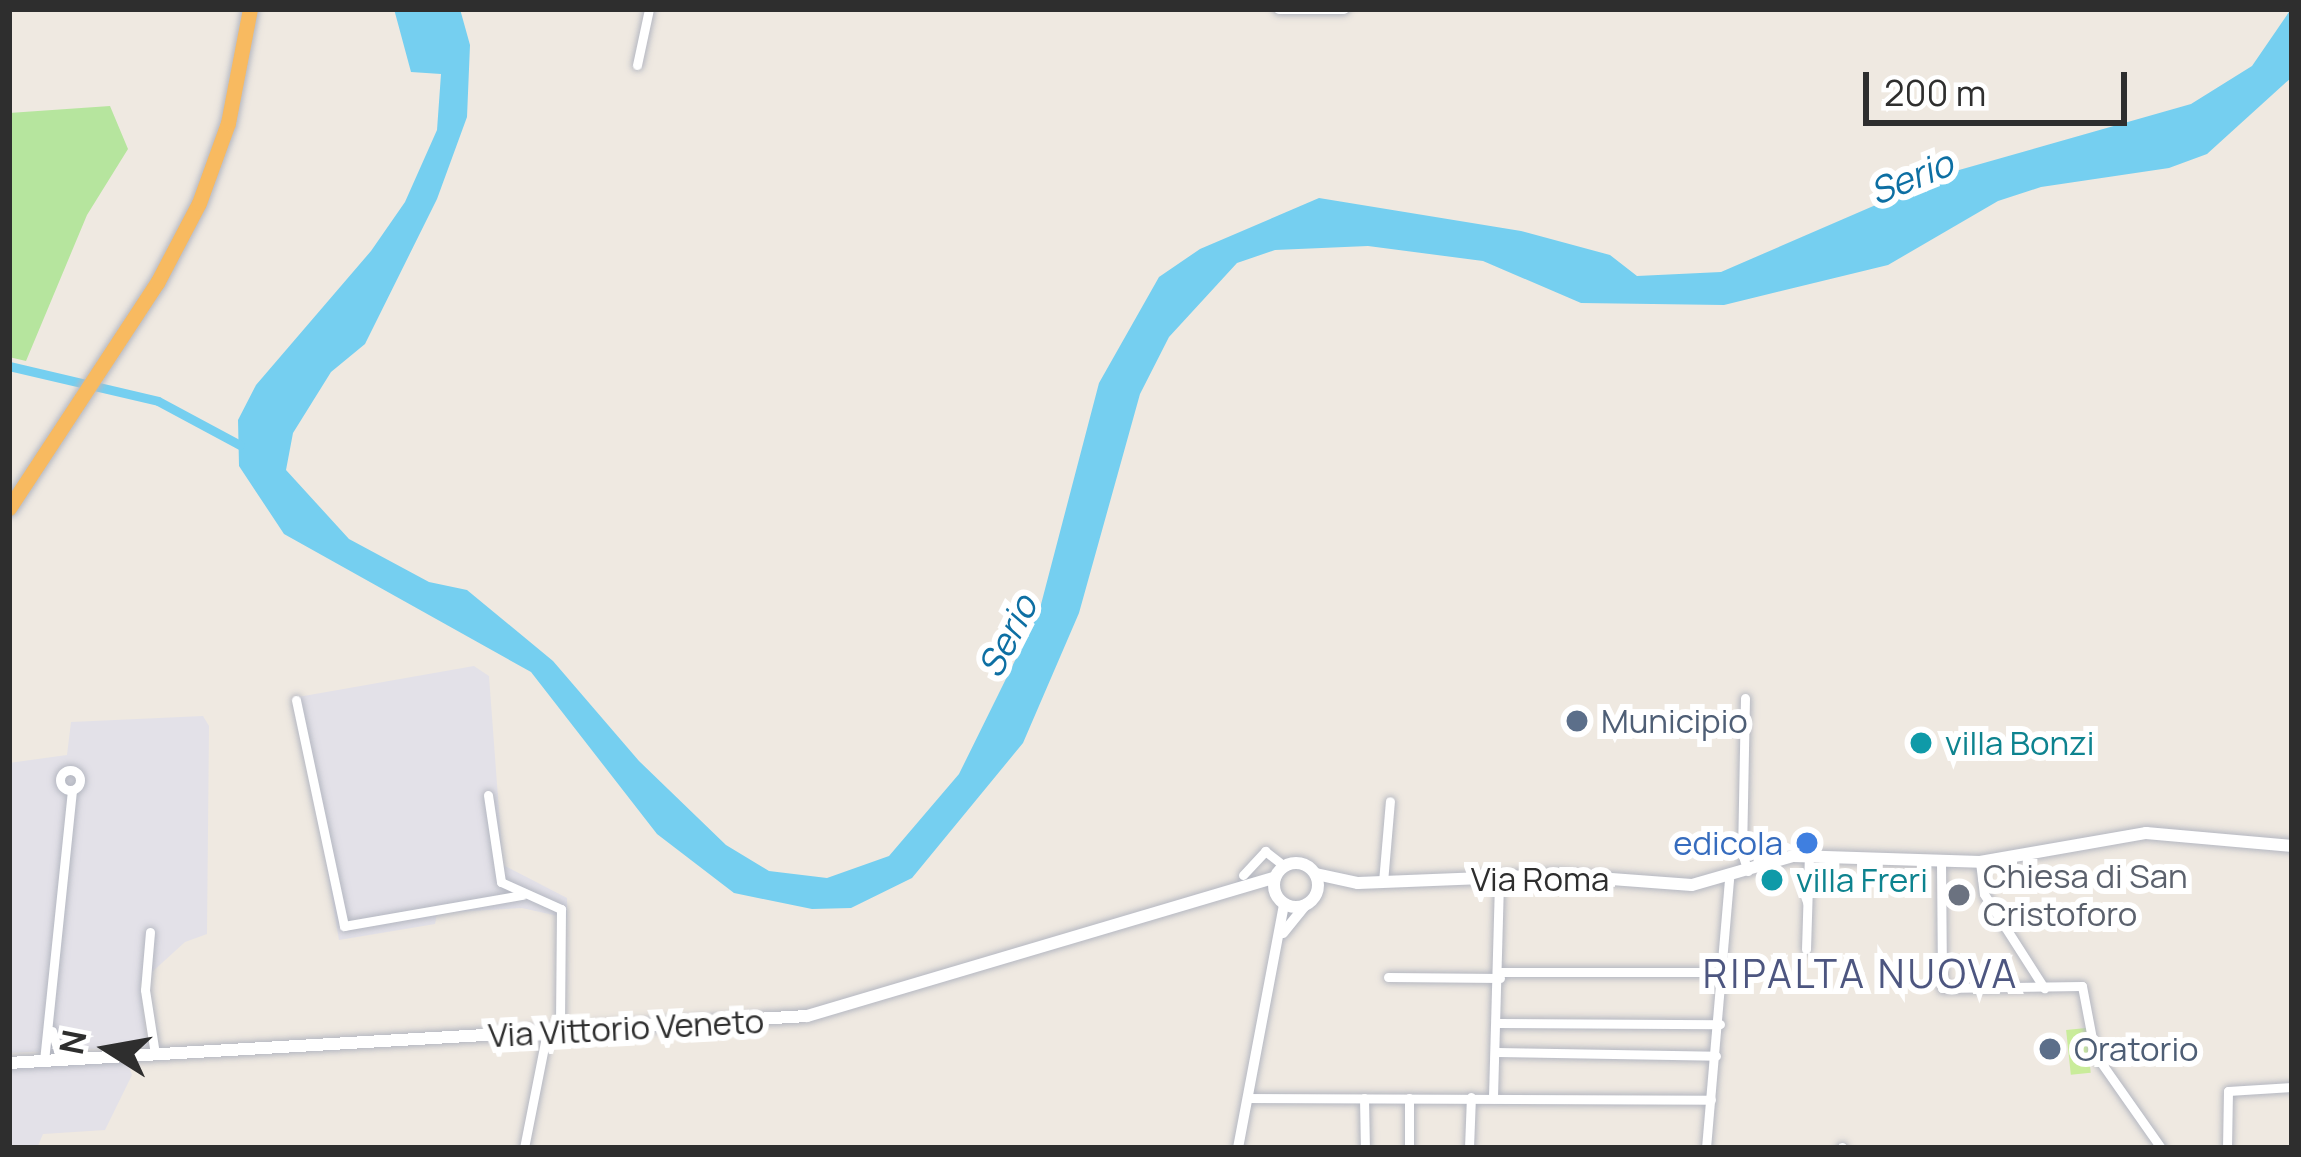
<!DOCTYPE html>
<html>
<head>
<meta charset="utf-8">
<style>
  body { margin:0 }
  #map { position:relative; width:2301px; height:1157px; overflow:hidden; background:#efe9e1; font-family:Manrope,sans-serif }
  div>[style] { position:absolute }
  .industrial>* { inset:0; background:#e3e1e8 }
  .green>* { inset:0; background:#b6e59e }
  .pitch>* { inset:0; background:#c9ec9a; transform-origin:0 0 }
  .water>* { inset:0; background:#75cff0 }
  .canal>* { height:9px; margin:-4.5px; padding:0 4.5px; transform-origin:4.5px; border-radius:4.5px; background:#75cff0 }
  .roads { filter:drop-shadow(0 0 3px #b4b7c1) drop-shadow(0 0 3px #b4b7c1) }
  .minor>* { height:9px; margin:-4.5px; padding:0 4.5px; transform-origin:4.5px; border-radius:4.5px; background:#fff }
  .minor>.ring { margin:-4.5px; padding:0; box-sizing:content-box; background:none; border:9px solid #fff; border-radius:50% }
  .tertiary>* { height:10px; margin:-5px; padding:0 5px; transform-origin:5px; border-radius:5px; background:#fff }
  .secondary>* { height:12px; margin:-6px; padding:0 6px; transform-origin:6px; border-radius:6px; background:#fff }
  .secondary>.ring { margin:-6px; padding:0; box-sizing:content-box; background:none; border:12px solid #fff; border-radius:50% }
  .trunk>* { height:15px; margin:-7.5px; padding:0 7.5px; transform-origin:7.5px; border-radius:7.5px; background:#f8ba60 }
  .dots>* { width:33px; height:33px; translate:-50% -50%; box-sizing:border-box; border:6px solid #fff; border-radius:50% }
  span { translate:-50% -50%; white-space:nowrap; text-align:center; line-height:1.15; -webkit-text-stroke:12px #fff; paint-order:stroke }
  .service-label { font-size:33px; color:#4e5e75 }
  .left { translate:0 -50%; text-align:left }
  .culture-label { font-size:33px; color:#0d838f }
  .shop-label { font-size:33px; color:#366cbe }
  .right { translate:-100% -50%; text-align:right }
  .worship-label { font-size:33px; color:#5b616d }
  .street-label { font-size:33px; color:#2e2e2e }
  .water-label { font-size:36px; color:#0d6fa3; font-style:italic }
  .quarter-label { font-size:39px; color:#4d5680; letter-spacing:3px }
  .frame { position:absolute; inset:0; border:12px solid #2e2e2e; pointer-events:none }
  .north { position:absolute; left:48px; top:989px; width:120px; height:120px; -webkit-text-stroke:9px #fff; paint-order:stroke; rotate:281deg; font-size:33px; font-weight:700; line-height:48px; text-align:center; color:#2e2e2e }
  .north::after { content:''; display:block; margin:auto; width:42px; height:54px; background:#2e2e2e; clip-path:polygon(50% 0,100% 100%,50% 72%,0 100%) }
  .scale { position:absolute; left:1863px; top:72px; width:264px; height:54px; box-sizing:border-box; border:6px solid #2e2e2e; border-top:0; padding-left:15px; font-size:36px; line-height:42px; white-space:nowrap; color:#2e2e2e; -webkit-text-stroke:9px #fff; paint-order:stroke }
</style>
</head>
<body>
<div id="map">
  <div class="industrial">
    <i style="clip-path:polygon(474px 666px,489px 676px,503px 865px,567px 898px,567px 918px,522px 908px,437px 913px,435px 924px,339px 940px,298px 697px)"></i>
    <i style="clip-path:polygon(203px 716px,209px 726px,207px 934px,185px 942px,140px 983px,147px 1046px,9px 1053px,9px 763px,67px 755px,71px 722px)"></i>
    <i style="clip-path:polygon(127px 1061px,132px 1075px,105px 1130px,43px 1134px,37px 1148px,9px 1148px,9px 1067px)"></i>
  </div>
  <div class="green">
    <i style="clip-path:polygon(110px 106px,128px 149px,87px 215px,26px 361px,9px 357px,9px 113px)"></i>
  </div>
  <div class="pitch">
    <i style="left:2086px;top:1028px;width:45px;height:20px;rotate:84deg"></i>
  </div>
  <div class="water">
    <i style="clip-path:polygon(394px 9px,460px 9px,470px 45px,467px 117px,437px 199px,365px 344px,331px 372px,293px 433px,286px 470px,349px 539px,429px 582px,467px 590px,553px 661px,639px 761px,726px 845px,769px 871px,827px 878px,889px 856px,959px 774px,1039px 612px,1099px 383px,1159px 277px,1200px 249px,1319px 198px,1521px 231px,1610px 255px,1637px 276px,1721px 272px,1952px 172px,2191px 104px,2252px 66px,2291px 9px,2292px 77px,2207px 154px,2169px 168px,2041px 187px,1998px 201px,1888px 265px,1724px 305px,1581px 303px,1483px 261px,1368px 246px,1275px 250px,1237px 263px,1169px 337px,1140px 394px,1079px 613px,1023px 743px,912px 878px,851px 908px,812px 909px,734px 893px,657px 834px,531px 672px,284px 534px,239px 466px,238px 420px,256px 385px,371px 251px,405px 202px,437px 130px,441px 74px,411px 72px)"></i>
  </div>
  <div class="canal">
    <i style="left:9px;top:366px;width:153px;rotate:13.2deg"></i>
    <i style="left:158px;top:401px;width:93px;rotate:28.2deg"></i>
  </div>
  <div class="roads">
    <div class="minor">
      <i style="left:637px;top:65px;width:57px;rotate:-77.9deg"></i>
      <i style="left:1745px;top:698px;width:155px;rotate:91.1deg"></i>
      <i style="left:1742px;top:853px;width:19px;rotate:72deg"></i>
      <i style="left:296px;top:700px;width:231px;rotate:78deg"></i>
      <i style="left:344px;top:926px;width:181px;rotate:-9.9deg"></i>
      <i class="ring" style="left:60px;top:770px;width:11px;height:11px"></i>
      <i style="left:488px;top:795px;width:88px;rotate:81.5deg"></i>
      <i style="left:501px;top:882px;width:66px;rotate:24.2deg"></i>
      <i style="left:561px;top:909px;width:123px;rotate:90.5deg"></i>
      <i style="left:1980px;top:862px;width:32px;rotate:83deg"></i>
      <i style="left:1984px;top:894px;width:112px;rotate:57.4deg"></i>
      <i style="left:1941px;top:863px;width:125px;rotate:89.5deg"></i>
      <i style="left:1942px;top:988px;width:140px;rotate:-0.8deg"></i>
      <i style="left:2082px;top:986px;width:69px;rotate:79.2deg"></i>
      <i style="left:2095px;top:1054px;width:115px;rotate:54.9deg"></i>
      <i style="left:1243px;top:875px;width:33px;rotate:-47deg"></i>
      <i style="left:1265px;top:851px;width:24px;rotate:38deg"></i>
      <i style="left:1383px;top:882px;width:81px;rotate:-85.1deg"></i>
      <i style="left:150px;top:932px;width:58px;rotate:94.9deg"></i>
      <i style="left:145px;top:990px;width:65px;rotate:81.1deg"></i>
      <i style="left:1806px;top:949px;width:94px;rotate:-88.2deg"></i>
      <i style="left:1500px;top:972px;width:225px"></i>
      <i style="left:1388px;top:977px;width:112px;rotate:0.5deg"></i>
      <i style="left:1499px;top:1023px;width:221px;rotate:0.3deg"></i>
      <i style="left:52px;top:1031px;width:30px;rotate:73deg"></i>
      <i style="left:1497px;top:1052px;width:219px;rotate:1deg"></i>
      <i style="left:44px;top:1061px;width:272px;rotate:-84.1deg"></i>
      <i style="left:1493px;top:1097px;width:220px;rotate:-88.4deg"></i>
      <i style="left:1247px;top:1098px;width:464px;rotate:0.2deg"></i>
      <i style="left:1364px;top:1098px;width:50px;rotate:88.9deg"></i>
      <i style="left:524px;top:1148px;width:118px;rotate:-78.8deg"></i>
      <i style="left:1409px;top:1148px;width:50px;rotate:-90deg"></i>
      <i style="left:1469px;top:1148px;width:51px;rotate:-87.8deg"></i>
      <i style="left:1706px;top:1148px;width:270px;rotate:-85.1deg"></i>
      <i style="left:1842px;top:1148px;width:1px;rotate:-90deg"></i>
      <i style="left:2227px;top:1148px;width:57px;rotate:-89deg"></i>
      <i style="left:2228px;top:1091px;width:64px;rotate:-3.6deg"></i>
    </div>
    <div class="tertiary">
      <i style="left:1279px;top:9px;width:65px"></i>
      <i style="left:1283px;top:933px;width:35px;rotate:-51deg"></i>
      <i style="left:1238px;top:1148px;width:248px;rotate:-79.3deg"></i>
    </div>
    <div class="secondary">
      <i class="ring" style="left:1274px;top:863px;width:32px;height:32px"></i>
      <i style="left:1316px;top:874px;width:43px;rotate:12.1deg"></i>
      <i style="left:1358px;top:883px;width:200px;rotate:-2.3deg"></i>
      <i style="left:1558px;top:875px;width:134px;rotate:4.3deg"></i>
      <i style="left:1692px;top:885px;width:105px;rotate:-16deg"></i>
      <i style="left:1793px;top:856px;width:187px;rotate:1.8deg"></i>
      <i style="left:1980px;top:862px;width:169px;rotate:-9.9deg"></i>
      <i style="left:2146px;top:833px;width:147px;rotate:5.1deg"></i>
      <i style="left:9px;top:1063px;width:799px;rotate:-3.37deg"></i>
      <i style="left:807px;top:1016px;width:488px;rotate:-16.5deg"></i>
    </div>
    <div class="trunk">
      <i style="left:9px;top:508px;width:269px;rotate:-56.7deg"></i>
      <i style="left:157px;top:283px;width:90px;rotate:-62.3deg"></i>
      <i style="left:199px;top:203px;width:85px;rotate:-70.1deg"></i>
      <i style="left:228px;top:123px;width:116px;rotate:-79.1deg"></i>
    </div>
  </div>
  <div class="dots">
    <i style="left:1577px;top:721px;background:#5c6f8a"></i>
    <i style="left:1921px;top:743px;background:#0f9aa8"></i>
    <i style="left:1807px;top:843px;background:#3f7fe0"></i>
    <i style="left:1772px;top:880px;background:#0f9aa8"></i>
    <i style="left:1959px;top:895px;background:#6b7280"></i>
    <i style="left:2050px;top:1049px;background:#5c6f8a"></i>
  </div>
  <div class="service-label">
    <span class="left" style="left:1601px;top:721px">Municipio</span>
    <span class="left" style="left:2074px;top:1049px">Oratorio</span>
  </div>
  <div class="culture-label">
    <span class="left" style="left:1945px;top:743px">villa Bonzi</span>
    <span class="left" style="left:1796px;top:880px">villa Freri</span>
  </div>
  <div class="shop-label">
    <span class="right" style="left:1783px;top:843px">edicola</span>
  </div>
  <div class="worship-label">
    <span class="left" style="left:1983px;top:895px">Chiesa di San<br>Cristoforo</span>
  </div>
  <div class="street-label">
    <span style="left:1540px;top:879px">Via Roma</span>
    <span style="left:626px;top:1028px;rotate:-3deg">Via Vittorio Veneto</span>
  </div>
  <div class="water-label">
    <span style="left:1911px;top:177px;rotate:-22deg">Serio</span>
    <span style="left:1007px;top:636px;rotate:-63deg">Serio</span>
  </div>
  <div class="quarter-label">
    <span style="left:1861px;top:973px">RIPALTA NUOVA</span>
  </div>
  <div class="frame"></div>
  <div class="north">N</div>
  <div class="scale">200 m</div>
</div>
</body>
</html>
